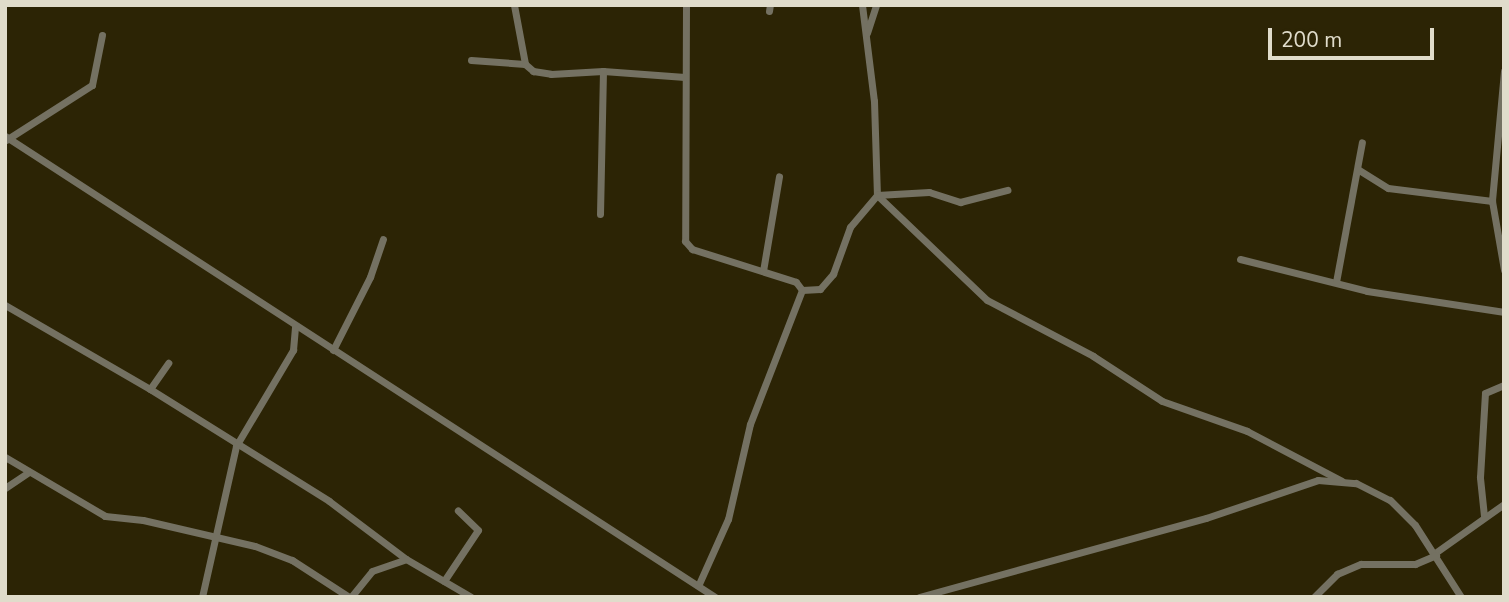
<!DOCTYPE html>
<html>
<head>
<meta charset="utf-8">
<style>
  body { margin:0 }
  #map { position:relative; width:1509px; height:602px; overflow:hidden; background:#2c2405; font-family:"Nunito Sans",sans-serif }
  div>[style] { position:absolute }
  .minor>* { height:7px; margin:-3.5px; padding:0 3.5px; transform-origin:3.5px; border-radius:3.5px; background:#747162 }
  span { translate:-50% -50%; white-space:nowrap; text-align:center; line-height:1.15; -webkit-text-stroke:5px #2c2405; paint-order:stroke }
  .frame { position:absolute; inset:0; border:7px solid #e0dccb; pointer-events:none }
  .scale { position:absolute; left:1268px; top:28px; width:166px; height:32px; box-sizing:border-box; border:4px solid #e0dccb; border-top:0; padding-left:9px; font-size:21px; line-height:24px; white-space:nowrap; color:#e0dccb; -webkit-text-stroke:5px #2c2405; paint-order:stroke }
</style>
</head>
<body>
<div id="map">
  <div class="minor">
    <i style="left:514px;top:5px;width:60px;rotate:79.4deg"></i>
    <i style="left:686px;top:5px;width:236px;rotate:90.2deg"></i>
    <i style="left:685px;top:241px;width:11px;rotate:49deg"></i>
    <i style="left:692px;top:249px;width:109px;rotate:17.6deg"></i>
    <i style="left:796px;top:282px;width:10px;rotate:53deg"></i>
    <i style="left:802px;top:290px;width:144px;rotate:111.2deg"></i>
    <i style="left:750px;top:424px;width:98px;rotate:103deg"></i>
    <i style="left:728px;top:519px;width:73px;rotate:114.1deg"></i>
    <i style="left:862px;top:5px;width:97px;rotate:82.9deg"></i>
    <i style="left:874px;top:101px;width:94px;rotate:88.2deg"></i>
    <i style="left:877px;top:195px;width:152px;rotate:43.7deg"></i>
    <i style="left:987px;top:300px;width:120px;rotate:27.8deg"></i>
    <i style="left:1093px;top:356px;width:82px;rotate:33.1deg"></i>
    <i style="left:1162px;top:401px;width:90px;rotate:19.4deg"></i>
    <i style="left:1247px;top:431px;width:107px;rotate:27.8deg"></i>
    <i style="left:769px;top:11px;width:6px;rotate:-81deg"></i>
    <i style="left:867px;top:33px;width:29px;rotate:-72deg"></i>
    <i style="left:471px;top:60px;width:54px;rotate:4.2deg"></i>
    <i style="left:525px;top:64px;width:11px;rotate:41deg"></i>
    <i style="left:533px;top:71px;width:18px;rotate:9deg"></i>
    <i style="left:551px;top:74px;width:52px;rotate:-3.3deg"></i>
    <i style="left:603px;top:71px;width:82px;rotate:4.2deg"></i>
    <i style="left:1504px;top:71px;width:131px;rotate:95.3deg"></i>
    <i style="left:1492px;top:201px;width:70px;rotate:80.1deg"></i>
    <i style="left:5px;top:136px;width:847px;rotate:33deg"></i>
    <i style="left:6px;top:140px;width:102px;rotate:-32.6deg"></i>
    <i style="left:92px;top:85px;width:51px;rotate:-78.7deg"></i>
    <i style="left:1359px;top:170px;width:34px;rotate:32deg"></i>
    <i style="left:1388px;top:188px;width:105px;rotate:7.1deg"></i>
    <i style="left:600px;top:214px;width:143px;rotate:-88.8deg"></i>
    <i style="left:1240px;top:259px;width:131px;rotate:14.1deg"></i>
    <i style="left:1367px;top:291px;width:139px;rotate:8.7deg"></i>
    <i style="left:763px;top:271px;width:96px;rotate:-80.4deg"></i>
    <i style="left:1336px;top:282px;width:142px;rotate:-79.5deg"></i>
    <i style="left:802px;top:290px;width:18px;rotate:-3deg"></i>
    <i style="left:820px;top:289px;width:20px;rotate:-49deg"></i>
    <i style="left:833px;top:274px;width:50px;rotate:-70.1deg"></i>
    <i style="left:850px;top:227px;width:42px;rotate:-49.8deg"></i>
    <i style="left:877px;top:195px;width:52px;rotate:-3.3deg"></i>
    <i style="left:929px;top:192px;width:33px;rotate:18deg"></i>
    <i style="left:960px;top:202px;width:49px;rotate:-14.3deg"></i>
    <i style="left:5px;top:305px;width:168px;rotate:30.1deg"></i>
    <i style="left:150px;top:389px;width:211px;rotate:32deg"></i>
    <i style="left:329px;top:501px;width:96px;rotate:37deg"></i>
    <i style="left:406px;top:559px;width:75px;rotate:30.3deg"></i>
    <i style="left:333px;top:350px;width:82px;rotate:-63.1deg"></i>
    <i style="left:370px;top:277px;width:40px;rotate:-71.1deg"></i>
    <i style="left:150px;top:389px;width:32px;rotate:-55deg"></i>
    <i style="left:5px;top:457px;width:116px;rotate:30.5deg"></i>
    <i style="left:105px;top:516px;width:38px;rotate:6deg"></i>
    <i style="left:143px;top:520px;width:115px;rotate:13.1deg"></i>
    <i style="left:255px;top:546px;width:40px;rotate:21deg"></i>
    <i style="left:292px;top:560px;width:68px;rotate:33deg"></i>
    <i style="left:5px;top:488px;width:29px;rotate:-34deg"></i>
    <i style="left:1484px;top:516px;width:39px;rotate:-96deg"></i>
    <i style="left:1480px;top:477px;width:84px;rotate:-86.6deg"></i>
    <i style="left:1485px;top:393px;width:21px;rotate:-23deg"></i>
    <i style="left:1435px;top:553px;width:85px;rotate:-35.4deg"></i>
    <i style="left:444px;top:581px;width:61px;rotate:-56.3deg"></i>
    <i style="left:478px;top:530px;width:28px;rotate:-136deg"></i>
    <i style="left:202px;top:597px;width:155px;rotate:-77.3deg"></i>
    <i style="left:236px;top:446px;width:112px;rotate:-59.3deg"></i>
    <i style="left:293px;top:350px;width:24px;rotate:-85deg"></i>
    <i style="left:351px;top:597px;width:33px;rotate:-51deg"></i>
    <i style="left:372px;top:571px;width:36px;rotate:-19deg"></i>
    <i style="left:919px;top:597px;width:298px;rotate:-15.4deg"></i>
    <i style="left:1206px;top:518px;width:118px;rotate:-18.7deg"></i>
    <i style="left:1318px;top:480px;width:38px;rotate:5deg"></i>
    <i style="left:1356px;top:483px;width:38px;rotate:27deg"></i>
    <i style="left:1390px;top:500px;width:35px;rotate:45deg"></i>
    <i style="left:1415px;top:525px;width:85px;rotate:57.4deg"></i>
    <i style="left:1314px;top:597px;width:33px;rotate:-45deg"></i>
    <i style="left:1337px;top:574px;width:26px;rotate:-23deg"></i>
    <i style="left:1361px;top:564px;width:54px"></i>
    <i style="left:1415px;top:564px;width:23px;rotate:-23deg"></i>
  </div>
  <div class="frame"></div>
  <div class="scale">200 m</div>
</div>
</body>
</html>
